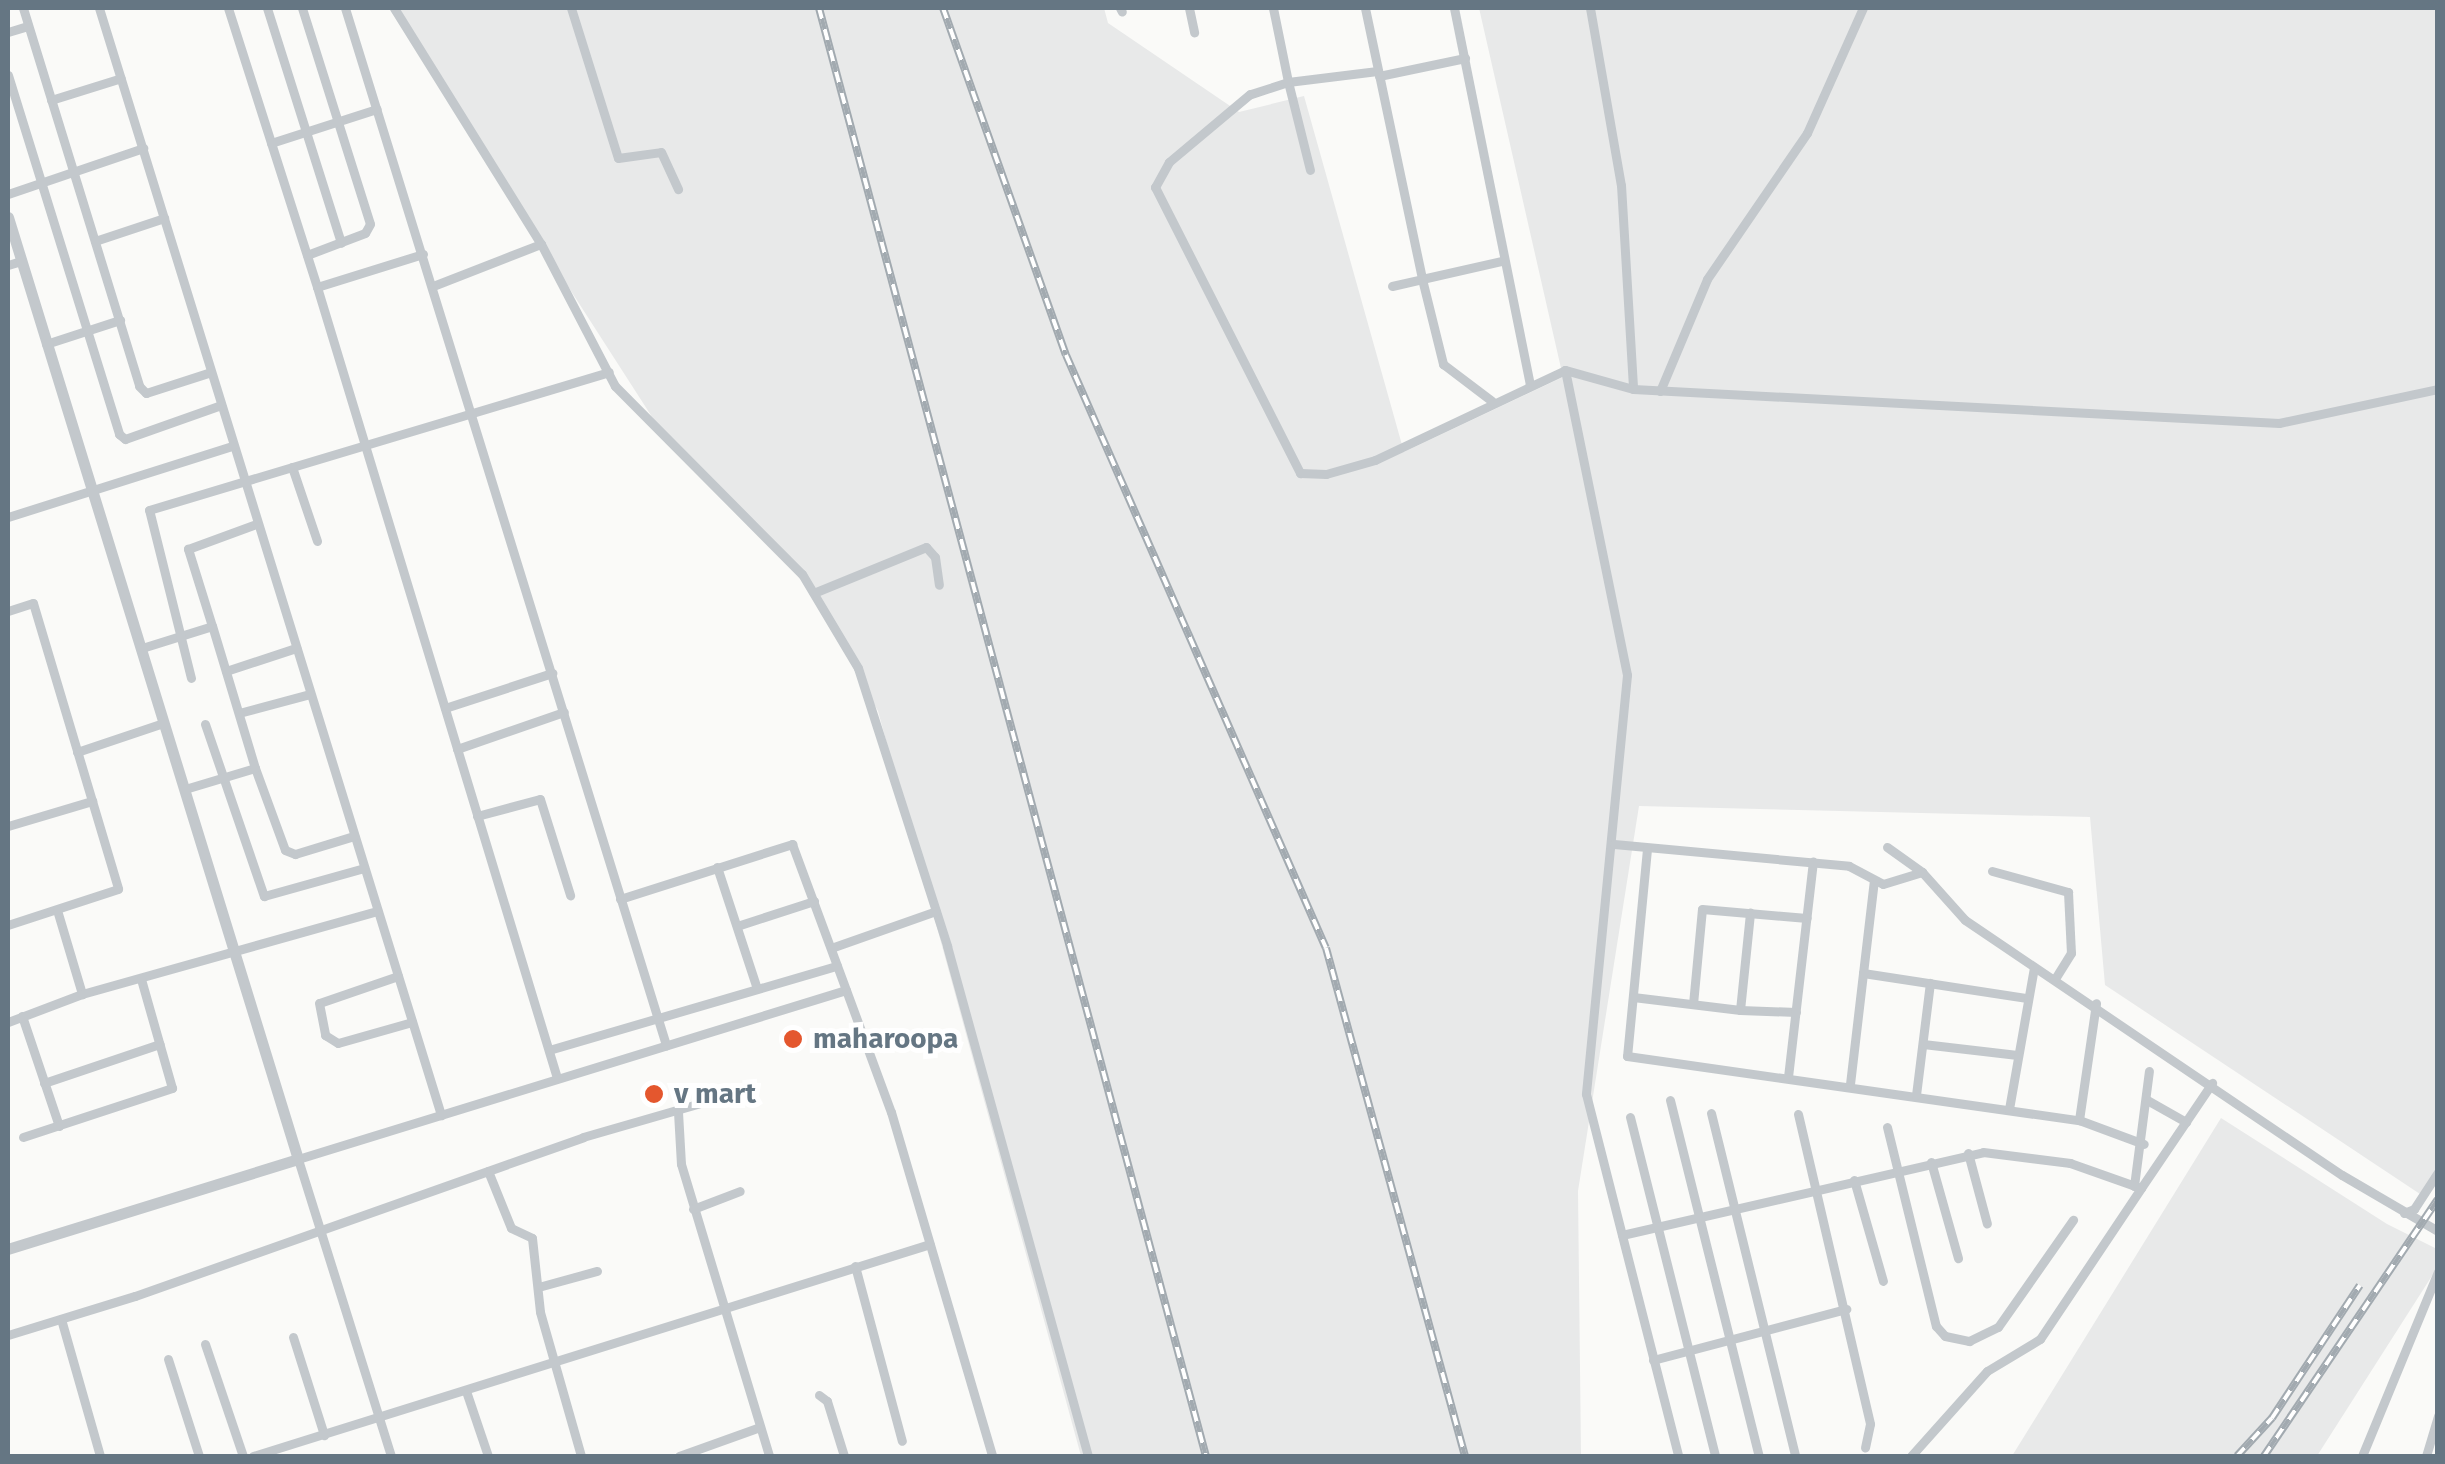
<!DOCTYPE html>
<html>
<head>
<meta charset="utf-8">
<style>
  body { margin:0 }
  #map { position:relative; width:2445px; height:1464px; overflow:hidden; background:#fafaf8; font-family:"Fira Sans",sans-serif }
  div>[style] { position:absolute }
  .built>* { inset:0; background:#e8e9e9 }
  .minor>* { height:9px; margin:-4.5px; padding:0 4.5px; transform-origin:4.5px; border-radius:4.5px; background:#c3c8cc }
  .tertiary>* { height:11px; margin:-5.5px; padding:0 5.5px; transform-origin:5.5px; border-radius:5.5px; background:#c3c8cc }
  .rail>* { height:8px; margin-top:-4px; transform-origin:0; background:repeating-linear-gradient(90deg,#fff 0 11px,#a2aab0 0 22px); box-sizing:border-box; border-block:2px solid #a2aab0 }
  .dots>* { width:28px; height:28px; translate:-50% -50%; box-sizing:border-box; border:5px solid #fff; border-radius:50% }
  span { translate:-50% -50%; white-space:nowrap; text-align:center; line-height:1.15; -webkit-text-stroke:10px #fff; paint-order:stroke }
  .poi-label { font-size:28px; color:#657683; font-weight:700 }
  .left { translate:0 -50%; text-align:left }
  .frame { position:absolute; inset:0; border:10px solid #657683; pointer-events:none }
</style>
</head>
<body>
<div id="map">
  <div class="built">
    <i style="clip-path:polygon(389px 8px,1104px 8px,1108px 23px,1239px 112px,1304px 96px,1404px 452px,1563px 377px,1479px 8px,2437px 8px,2437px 1176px,2423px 1196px,2105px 985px,2090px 817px,1639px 806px,1578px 1191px,1581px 1456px,1081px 1456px,878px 711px,802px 577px,663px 434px)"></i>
    <i style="clip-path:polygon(2221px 1118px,2387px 1224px,2437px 1249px,2437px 1268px,2317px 1456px,2012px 1456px)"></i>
  </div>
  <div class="minor">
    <i style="left:23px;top:8px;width:395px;rotate:72.9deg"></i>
    <i style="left:139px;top:386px;width:10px;rotate:45deg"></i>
    <i style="left:146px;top:393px;width:68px;rotate:-17.9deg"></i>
    <i style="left:99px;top:8px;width:1159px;rotate:72.83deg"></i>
    <i style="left:228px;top:8px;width:293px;rotate:72.3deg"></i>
    <i style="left:317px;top:287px;width:111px;rotate:-17.3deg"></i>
    <i style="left:267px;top:8px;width:246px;rotate:72.5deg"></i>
    <i style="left:302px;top:8px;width:226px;rotate:72.5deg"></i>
    <i style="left:370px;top:224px;width:10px;rotate:119deg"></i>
    <i style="left:365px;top:233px;width:62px;rotate:159.2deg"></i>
    <i style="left:345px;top:8px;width:1086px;rotate:72.8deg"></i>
    <i style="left:394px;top:8px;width:278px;rotate:58.1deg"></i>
    <i style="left:541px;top:244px;width:160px;rotate:62.5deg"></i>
    <i style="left:615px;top:386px;width:265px;rotate:45.2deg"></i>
    <i style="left:802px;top:574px;width:109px;rotate:59.2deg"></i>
    <i style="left:858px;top:668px;width:292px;rotate:72.2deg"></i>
    <i style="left:947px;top:946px;width:529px;rotate:74.55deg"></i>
    <i style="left:571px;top:8px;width:157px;rotate:72.6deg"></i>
    <i style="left:618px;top:158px;width:43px;rotate:-7.9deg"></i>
    <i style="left:661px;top:152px;width:41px;rotate:65.3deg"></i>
    <i style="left:1120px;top:8px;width:4px;rotate:63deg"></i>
    <i style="left:1189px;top:8px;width:25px;rotate:78deg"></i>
    <i style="left:1273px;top:8px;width:76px;rotate:78.5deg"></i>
    <i style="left:1288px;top:82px;width:90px;rotate:-7deg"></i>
    <i style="left:1365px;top:8px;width:277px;rotate:78.1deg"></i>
    <i style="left:1422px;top:279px;width:82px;rotate:-12.7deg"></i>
    <i style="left:1454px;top:8px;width:384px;rotate:78.6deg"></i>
    <i style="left:1590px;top:8px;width:180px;rotate:80.1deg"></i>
    <i style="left:1621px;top:185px;width:204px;rotate:86.6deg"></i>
    <i style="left:1633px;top:389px;width:647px;rotate:3.01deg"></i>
    <i style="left:2279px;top:423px;width:163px;rotate:-12.1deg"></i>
    <i style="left:8px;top:32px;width:21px;rotate:-17deg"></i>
    <i style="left:8px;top:75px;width:376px;rotate:72.8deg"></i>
    <i style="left:119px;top:434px;width:8px;rotate:40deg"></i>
    <i style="left:125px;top:439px;width:102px;rotate:-19.5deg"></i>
    <i style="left:1379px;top:76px;width:88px;rotate:-11.8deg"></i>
    <i style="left:51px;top:100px;width:73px;rotate:-17.4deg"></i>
    <i style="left:271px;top:143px;width:111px;rotate:-17.8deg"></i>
    <i style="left:1310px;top:170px;width:91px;rotate:-104deg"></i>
    <i style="left:1288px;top:82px;width:40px;rotate:162deg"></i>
    <i style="left:1250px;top:94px;width:106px;rotate:140deg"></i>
    <i style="left:1169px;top:162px;width:29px;rotate:119deg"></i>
    <i style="left:1155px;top:187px;width:321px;rotate:63.1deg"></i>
    <i style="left:1300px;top:473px;width:26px;rotate:2deg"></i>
    <i style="left:1326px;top:474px;width:51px;rotate:-15.9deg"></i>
    <i style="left:1375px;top:460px;width:210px;rotate:-25.3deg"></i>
    <i style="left:8px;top:194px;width:143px;rotate:-18.8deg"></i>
    <i style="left:95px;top:241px;width:73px;rotate:-18.4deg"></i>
    <i style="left:8px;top:265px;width:14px;rotate:-17deg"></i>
    <i style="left:433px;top:286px;width:116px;rotate:-21.3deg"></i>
    <i style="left:1392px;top:286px;width:31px;rotate:-13deg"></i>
    <i style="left:1422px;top:279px;width:88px;rotate:76.1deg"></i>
    <i style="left:1443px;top:364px;width:61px;rotate:37.1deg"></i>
    <i style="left:317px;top:287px;width:827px;rotate:73.12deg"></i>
    <i style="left:46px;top:344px;width:78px;rotate:-18deg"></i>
    <i style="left:1633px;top:389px;width:71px;rotate:-164.4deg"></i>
    <i style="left:1565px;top:370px;width:311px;rotate:78.5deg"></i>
    <i style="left:1627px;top:675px;width:421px;rotate:95.6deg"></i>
    <i style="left:1586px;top:1094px;width:374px;rotate:75.7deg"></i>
    <i style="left:1660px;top:391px;width:121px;rotate:-67.2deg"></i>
    <i style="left:1707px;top:279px;width:177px;rotate:-55.6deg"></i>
    <i style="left:1807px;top:133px;width:137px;rotate:-65.9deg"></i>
    <i style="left:292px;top:467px;width:78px;rotate:71.3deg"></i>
    <i style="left:8px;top:517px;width:235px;rotate:-17.6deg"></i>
    <i style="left:816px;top:592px;width:119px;rotate:-22.2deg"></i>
    <i style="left:926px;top:547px;width:13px;rotate:48deg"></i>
    <i style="left:935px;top:557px;width:28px;rotate:82deg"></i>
    <i style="left:8px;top:611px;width:26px;rotate:-18deg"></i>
    <i style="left:33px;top:603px;width:298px;rotate:73.4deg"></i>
    <i style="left:118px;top:889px;width:116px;rotate:161.9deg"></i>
    <i style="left:142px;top:648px;width:73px;rotate:-17.4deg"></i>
    <i style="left:212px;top:626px;width:81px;rotate:-107.3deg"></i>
    <i style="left:188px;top:549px;width:72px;rotate:-20.2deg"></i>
    <i style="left:226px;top:671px;width:74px;rotate:-18.2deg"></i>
    <i style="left:191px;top:678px;width:173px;rotate:-104deg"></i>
    <i style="left:149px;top:510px;width:480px;rotate:-16.7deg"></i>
    <i style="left:445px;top:708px;width:113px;rotate:-18.1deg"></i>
    <i style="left:239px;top:713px;width:73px;rotate:-15deg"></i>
    <i style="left:205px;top:724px;width:182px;rotate:71.1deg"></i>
    <i style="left:264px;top:896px;width:104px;rotate:-15.6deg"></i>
    <i style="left:457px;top:749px;width:113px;rotate:-19.1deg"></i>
    <i style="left:77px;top:752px;width:91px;rotate:-18.6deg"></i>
    <i style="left:255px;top:768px;width:87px;rotate:69.9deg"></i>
    <i style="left:285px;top:850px;width:11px;rotate:22deg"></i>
    <i style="left:295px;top:854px;width:62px;rotate:-17deg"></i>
    <i style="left:185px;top:789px;width:73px;rotate:-16.7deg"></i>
    <i style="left:255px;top:768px;width:148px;rotate:-106.8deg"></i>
    <i style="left:477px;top:816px;width:65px;rotate:-15.1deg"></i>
    <i style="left:540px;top:799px;width:101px;rotate:72.6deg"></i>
    <i style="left:8px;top:826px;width:88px;rotate:-16.6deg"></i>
    <i style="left:1614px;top:844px;width:236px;rotate:5.3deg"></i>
    <i style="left:1849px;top:866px;width:38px;rotate:28deg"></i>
    <i style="left:1883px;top:884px;width:41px;rotate:-17.1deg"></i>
    <i style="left:1887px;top:847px;width:43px;rotate:35.5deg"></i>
    <i style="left:1922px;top:872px;width:64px;rotate:48.1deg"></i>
    <i style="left:1965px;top:920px;width:455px;rotate:34.1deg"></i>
    <i style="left:2342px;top:1175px;width:111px;rotate:30.3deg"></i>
    <i style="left:1647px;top:849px;width:208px;rotate:95.5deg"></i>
    <i style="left:1627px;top:1056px;width:457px;rotate:8.1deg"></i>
    <i style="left:2079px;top:1120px;width:69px;rotate:20.3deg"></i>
    <i style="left:717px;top:867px;width:128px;rotate:71.8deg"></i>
    <i style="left:1992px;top:871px;width:79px;rotate:15.4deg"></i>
    <i style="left:2068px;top:892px;width:61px;rotate:87.2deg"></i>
    <i style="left:2071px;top:953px;width:31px;rotate:122deg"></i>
    <i style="left:620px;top:899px;width:181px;rotate:-17.7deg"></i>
    <i style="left:792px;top:844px;width:156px;rotate:69.7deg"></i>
    <i style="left:57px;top:910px;width:88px;rotate:73.4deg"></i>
    <i style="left:737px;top:926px;width:81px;rotate:-18deg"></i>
    <i style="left:831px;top:948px;width:111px;rotate:-19.4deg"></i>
    <i style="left:1863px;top:973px;width:166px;rotate:8.7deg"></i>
    <i style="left:398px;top:976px;width:83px;rotate:161.1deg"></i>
    <i style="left:319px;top:1003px;width:33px;rotate:79deg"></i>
    <i style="left:325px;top:1035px;width:15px;rotate:32deg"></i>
    <i style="left:338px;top:1043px;width:77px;rotate:-15.8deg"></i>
    <i style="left:1633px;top:997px;width:108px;rotate:6.9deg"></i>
    <i style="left:1740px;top:1010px;width:98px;rotate:-84.1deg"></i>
    <i style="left:1693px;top:1004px;width:95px;rotate:-84.6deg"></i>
    <i style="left:1702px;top:909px;width:105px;rotate:4.9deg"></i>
    <i style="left:1740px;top:1010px;width:56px;rotate:2deg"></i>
    <i style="left:22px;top:1016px;width:116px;rotate:71.4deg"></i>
    <i style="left:8px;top:1022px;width:79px;rotate:-20.7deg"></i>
    <i style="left:82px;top:994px;width:307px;rotate:-15.7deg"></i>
    <i style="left:1923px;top:1044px;width:95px;rotate:6.7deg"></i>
    <i style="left:549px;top:1050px;width:300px;rotate:-16.3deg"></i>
    <i style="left:1788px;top:1077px;width:217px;rotate:-83.4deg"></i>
    <i style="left:44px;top:1083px;width:122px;rotate:-18.6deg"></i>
    <i style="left:1850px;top:1084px;width:204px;rotate:-83.3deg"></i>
    <i style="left:1916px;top:1095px;width:113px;rotate:-82.9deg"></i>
    <i style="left:1670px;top:1100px;width:367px;rotate:76deg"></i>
    <i style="left:2147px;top:1100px;width:45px;rotate:29.4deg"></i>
    <i style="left:2009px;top:1109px;width:144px;rotate:-80deg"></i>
    <i style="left:678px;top:1112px;width:52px;rotate:86.7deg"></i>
    <i style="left:681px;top:1164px;width:305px;rotate:73.2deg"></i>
    <i style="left:1711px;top:1113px;width:353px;rotate:76.2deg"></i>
    <i style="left:1798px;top:1114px;width:318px;rotate:76.9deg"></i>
    <i style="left:1870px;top:1424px;width:24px;rotate:102deg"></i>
    <i style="left:1630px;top:1117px;width:349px;rotate:75.9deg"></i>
    <i style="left:2079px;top:1120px;width:118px;rotate:-81.7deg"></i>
    <i style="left:1887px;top:1127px;width:205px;rotate:76.2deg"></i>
    <i style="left:1936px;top:1326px;width:13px;rotate:48deg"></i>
    <i style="left:1945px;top:1336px;width:25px;rotate:12deg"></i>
    <i style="left:1969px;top:1341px;width:32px;rotate:-26deg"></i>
    <i style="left:1998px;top:1327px;width:131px;rotate:-55deg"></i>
    <i style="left:23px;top:1137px;width:157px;rotate:-18.2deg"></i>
    <i style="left:172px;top:1088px;width:113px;rotate:-105.9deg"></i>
    <i style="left:1968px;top:1153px;width:73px;rotate:75deg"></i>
    <i style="left:1931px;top:1162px;width:100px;rotate:74.3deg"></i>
    <i style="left:488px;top:1171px;width:61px;rotate:68deg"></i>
    <i style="left:511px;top:1228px;width:23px;rotate:25deg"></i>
    <i style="left:532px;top:1238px;width:74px;rotate:83.8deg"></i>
    <i style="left:540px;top:1312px;width:150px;rotate:74.1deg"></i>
    <i style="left:1854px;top:1180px;width:105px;rotate:74deg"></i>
    <i style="left:2134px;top:1186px;width:116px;rotate:-82.6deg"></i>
    <i style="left:693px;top:1209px;width:50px;rotate:-21deg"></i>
    <i style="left:2404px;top:1213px;width:11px;rotate:-22deg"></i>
    <i style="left:2414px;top:1209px;width:44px;rotate:-57deg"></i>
    <i style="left:1622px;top:1235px;width:370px;rotate:-12.9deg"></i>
    <i style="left:1983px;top:1152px;width:88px;rotate:7.2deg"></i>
    <i style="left:2070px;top:1163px;width:75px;rotate:19.4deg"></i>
    <i style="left:2141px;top:1188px;width:127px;rotate:-55.9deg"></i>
    <i style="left:855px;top:1266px;width:181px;rotate:75deg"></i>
    <i style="left:542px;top:1286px;width:57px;rotate:-15.3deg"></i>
    <i style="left:61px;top:1319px;width:142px;rotate:74.1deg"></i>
    <i style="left:8px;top:1335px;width:133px;rotate:-17.1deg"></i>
    <i style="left:135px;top:1296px;width:475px;rotate:-19.5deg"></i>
    <i style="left:583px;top:1137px;width:145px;rotate:-16.1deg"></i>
    <i style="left:293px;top:1337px;width:103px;rotate:72.4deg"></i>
    <i style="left:205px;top:1344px;width:118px;rotate:71.3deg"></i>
    <i style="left:168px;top:1359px;width:102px;rotate:72.3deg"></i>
    <i style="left:1653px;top:1360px;width:200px;rotate:-14.8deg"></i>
    <i style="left:466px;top:1391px;width:69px;rotate:71.3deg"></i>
    <i style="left:819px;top:1395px;width:10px;rotate:37deg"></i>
    <i style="left:827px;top:1401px;width:58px;rotate:72.8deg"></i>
    <i style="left:253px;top:1456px;width:709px;rotate:-17.39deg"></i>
    <i style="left:391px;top:1456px;width:311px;rotate:-107.4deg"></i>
    <i style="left:298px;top:1159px;width:573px;rotate:-17.14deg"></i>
    <i style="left:846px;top:990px;width:130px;rotate:69.8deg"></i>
    <i style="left:891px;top:1112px;width:359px;rotate:73.6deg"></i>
    <i style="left:679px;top:1456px;width:86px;rotate:-19.7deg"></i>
    <i style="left:1911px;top:1456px;width:114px;rotate:-48.2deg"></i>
    <i style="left:1987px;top:1371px;width:62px;rotate:-31.1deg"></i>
    <i style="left:2040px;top:1339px;width:182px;rotate:-56.2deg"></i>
    <i style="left:2362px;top:1456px;width:199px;rotate:-67.6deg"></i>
    <i style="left:2426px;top:1456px;width:42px;rotate:-73.3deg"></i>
  </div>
  <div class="tertiary">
    <i style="left:8px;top:217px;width:986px;rotate:72.89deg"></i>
    <i style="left:298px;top:1159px;width:304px;rotate:162.8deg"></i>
  </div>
  <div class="rail">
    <i style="left:819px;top:8px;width:1499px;rotate:75.04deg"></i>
    <i style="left:943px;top:8px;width:368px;rotate:70.5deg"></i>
    <i style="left:1066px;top:355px;width:647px;rotate:66.33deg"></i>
    <i style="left:1326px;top:948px;width:527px;rotate:74.7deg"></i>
    <i style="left:2237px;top:1456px;width:52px;rotate:-47.4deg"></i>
    <i style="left:2272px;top:1418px;width:159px;rotate:-56.5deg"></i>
    <i style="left:2264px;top:1456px;width:310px;rotate:-55.9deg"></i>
  </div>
  <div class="dots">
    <i style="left:793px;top:1039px;background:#e4572e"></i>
    <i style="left:654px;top:1094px;background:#e4572e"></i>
  </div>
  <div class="poi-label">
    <span class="left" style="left:813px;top:1039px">maharoopa</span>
    <span class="left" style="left:674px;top:1094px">v mart</span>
  </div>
  <div class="frame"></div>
</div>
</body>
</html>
